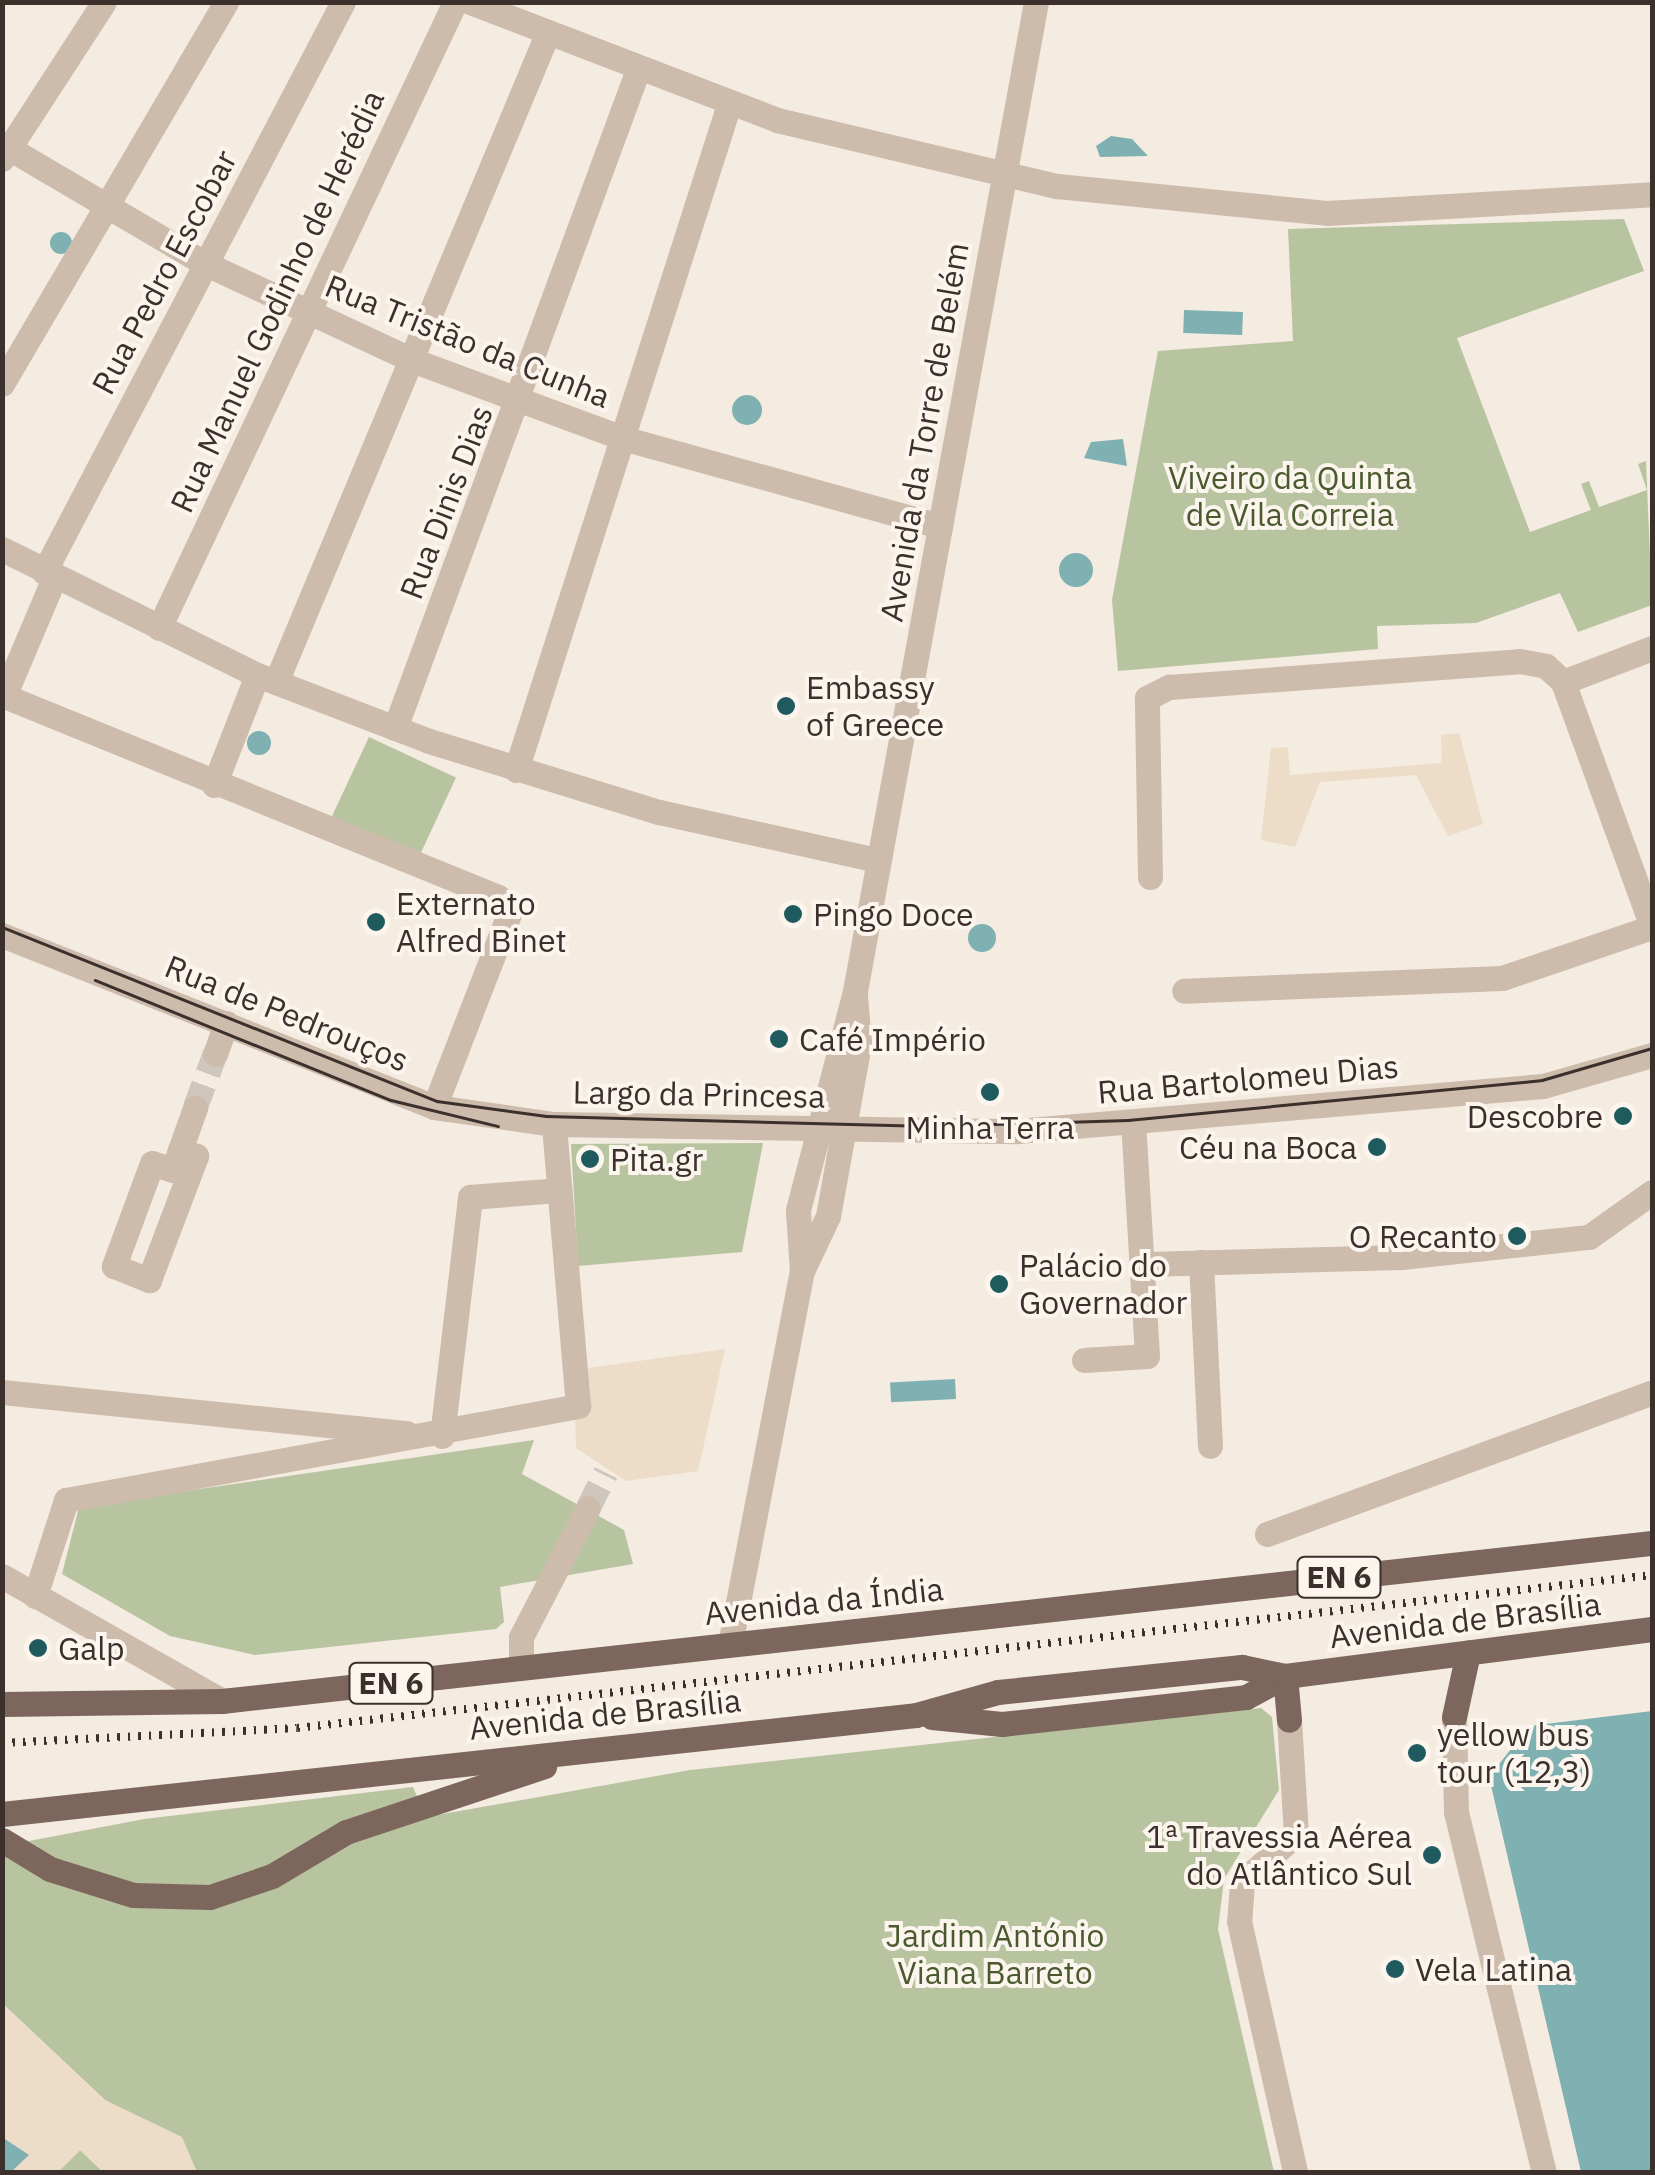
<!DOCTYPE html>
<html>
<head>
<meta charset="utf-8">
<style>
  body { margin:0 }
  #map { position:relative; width:1655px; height:2175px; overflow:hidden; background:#f4ebe1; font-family:"IBM Plex Sans",sans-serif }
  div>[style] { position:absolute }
  .green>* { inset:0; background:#b8c4a0; transform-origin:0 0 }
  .plaza>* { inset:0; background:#ecdcc8 }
  .water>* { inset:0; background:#7fb0b2; transform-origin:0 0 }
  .round { border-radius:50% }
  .minor-tunnel>* { height:25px; margin-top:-12.5px; transform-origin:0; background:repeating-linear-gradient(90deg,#cfc6bd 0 25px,transparent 0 37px) }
  .minor>* { height:25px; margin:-12.5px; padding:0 12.5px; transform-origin:12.5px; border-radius:12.5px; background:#cdbbac }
  .major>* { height:25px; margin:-12.5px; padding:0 12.5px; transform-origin:12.5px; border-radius:12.5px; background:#7d675c }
  .tram>* { height:2.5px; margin:-1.25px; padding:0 1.25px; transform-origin:1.25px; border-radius:1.25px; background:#3b302b }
  .rail>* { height:8px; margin-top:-4px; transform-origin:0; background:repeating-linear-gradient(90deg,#3b302b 0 2.5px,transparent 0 10.5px) }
  .dots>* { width:28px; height:28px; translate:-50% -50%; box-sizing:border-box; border:5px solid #fbf5ee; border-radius:50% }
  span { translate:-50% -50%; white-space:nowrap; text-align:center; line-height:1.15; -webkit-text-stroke:8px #fbf5ee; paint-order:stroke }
  .shield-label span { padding:2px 8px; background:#fbf5ee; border:2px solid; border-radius:8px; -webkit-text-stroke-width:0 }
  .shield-label { font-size:30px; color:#3b302b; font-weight:700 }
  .street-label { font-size:32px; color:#3b302b }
  .park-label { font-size:32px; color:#4a5a2e }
  .poi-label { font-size:32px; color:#3b302b }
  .left { translate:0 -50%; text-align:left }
  .right { translate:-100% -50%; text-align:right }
  .frame { position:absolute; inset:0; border:5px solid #3b302b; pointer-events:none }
</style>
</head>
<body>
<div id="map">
  <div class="green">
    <i style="clip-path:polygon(1624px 219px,1644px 271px,1457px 338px,1530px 532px,1591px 510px,1581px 484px,1589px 481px,1599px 507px,1647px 490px,1638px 464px,1646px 461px,1652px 605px,1578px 632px,1560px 593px,1476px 623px,1377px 626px,1378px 649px,1118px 671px,1112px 600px,1158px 351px,1293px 341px,1288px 229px)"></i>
    <i style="left:369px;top:737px;width:96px;height:93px;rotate:25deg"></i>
    <i style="clip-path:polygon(763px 1143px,742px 1252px,578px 1266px,571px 1144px)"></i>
    <i style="clip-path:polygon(534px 1440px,522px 1474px,624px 1530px,633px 1564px,500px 1587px,504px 1622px,496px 1629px,255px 1655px,170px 1636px,62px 1574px,78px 1511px,91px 1505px)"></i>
    <i style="clip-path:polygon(1261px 1708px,1272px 1717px,1279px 1790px,1224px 1879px,1218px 1929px,1274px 2172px,197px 2172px,181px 2146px,105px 2100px,3px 2004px,3px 1846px,144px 1819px,413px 1787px,426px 1817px,690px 1770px)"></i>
    <i style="clip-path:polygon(80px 2150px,103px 2172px,58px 2172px)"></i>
  </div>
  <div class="plaza">
    <i style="clip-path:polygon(1459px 733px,1483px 824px,1448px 836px,1416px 775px,1320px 782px,1295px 847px,1261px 840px,1271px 748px,1288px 747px,1290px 775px,1442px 763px,1441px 735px)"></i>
    <i style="clip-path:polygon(725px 1349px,698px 1471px,626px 1481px,576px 1448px,574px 1370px)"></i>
    <i style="clip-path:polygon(2px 2004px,105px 2100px,182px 2137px,197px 2172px,103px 2172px,80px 2150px,58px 2172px,11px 2172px,28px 2155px,3px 2137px)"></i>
  </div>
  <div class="water">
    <i style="clip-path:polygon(1111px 136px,1132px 139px,1148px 156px,1100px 157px,1096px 146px)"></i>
    <i class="round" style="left:50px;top:232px;width:22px;height:22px"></i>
    <i style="left:1184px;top:310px;width:59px;height:23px;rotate:2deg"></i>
    <i class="round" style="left:732px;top:395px;width:30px;height:30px"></i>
    <i style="clip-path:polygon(1123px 439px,1127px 466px,1084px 458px,1091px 442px)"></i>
    <i class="round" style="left:1059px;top:553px;width:34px;height:34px"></i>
    <i class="round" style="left:247px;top:731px;width:24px;height:24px"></i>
    <i class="round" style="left:968px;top:924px;width:28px;height:28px"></i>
    <i style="left:955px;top:1379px;width:20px;height:65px;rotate:87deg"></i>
    <i style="clip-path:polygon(1652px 1711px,1652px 2172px,1581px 2172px,1489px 1777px,1529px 1726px)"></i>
    <i style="clip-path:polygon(2px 2137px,29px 2155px,11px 2172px,3px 2172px)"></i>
  </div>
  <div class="minor-tunnel">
    <i style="left:195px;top:1108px;width:58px;rotate:-69.7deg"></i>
    <i style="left:588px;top:1508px;width:40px;rotate:-63.4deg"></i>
  </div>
  <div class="minor">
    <i style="left:470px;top:2px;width:329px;rotate:21deg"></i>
    <i style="left:777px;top:120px;width:288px;rotate:13.3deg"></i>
    <i style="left:1057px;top:186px;width:271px;rotate:5.7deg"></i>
    <i style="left:1327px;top:213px;width:326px;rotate:-3.3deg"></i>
    <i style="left:2px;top:144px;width:234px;rotate:30.5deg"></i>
    <i style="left:204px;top:263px;width:230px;rotate:25deg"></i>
    <i style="left:412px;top:360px;width:228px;rotate:20.3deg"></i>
    <i style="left:626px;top:439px;width:326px;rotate:15.5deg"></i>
    <i style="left:2px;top:159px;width:187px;rotate:-57deg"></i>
    <i style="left:2px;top:384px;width:443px;rotate:-59.6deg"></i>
    <i style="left:2px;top:549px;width:284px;rotate:26.3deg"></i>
    <i style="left:257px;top:675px;width:184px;rotate:21deg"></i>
    <i style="left:429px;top:741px;width:241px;rotate:17.2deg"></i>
    <i style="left:659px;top:812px;width:224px;rotate:12.4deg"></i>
    <i style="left:44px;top:572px;width:644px;rotate:-62.32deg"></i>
    <i style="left:159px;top:628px;width:692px;rotate:-64.69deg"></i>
    <i style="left:276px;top:682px;width:699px;rotate:-67.29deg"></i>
    <i style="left:1563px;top:682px;width:95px;rotate:-20.9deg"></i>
    <i style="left:2px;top:695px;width:536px;rotate:22.16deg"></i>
    <i style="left:498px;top:897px;width:20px;rotate:57deg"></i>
    <i style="left:509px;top:914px;width:207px;rotate:111.2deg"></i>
    <i style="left:4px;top:696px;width:128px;rotate:-67deg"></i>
    <i style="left:395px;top:728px;width:699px;rotate:-69.75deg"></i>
    <i style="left:516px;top:770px;width:699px;rotate:-72.26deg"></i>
    <i style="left:214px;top:785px;width:118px;rotate:-68.6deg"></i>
    <i style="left:1150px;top:877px;width:179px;rotate:-91deg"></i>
    <i style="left:1147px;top:698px;width:25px;rotate:-27deg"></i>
    <i style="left:1169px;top:687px;width:351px;rotate:-4.2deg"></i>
    <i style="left:1519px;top:661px;width:27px;rotate:10deg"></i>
    <i style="left:1546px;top:666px;width:23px;rotate:43deg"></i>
    <i style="left:1563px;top:682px;width:261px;rotate:70deg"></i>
    <i style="left:1652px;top:927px;width:158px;rotate:161.2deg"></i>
    <i style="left:1502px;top:978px;width:318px;rotate:177.7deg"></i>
    <i style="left:2px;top:935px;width:465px;rotate:21.7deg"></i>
    <i style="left:434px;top:1107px;width:121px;rotate:8.1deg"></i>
    <i style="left:554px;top:1124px;width:463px;rotate:0.9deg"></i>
    <i style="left:1017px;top:1131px;width:528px;rotate:-4.89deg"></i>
    <i style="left:1543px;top:1086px;width:113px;rotate:-15.9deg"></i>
    <i style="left:215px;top:1054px;width:33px;rotate:-70deg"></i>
    <i style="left:180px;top:1150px;width:21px;rotate:109deg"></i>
    <i style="left:173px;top:1170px;width:22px;rotate:-162deg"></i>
    <i style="left:152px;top:1163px;width:110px;rotate:110.3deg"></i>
    <i style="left:114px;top:1266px;width:38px;rotate:22deg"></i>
    <i style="left:149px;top:1280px;width:133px;rotate:-69.2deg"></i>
    <i style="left:196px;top:1156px;width:17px;rotate:-159deg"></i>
    <i style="left:180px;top:1150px;width:45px;rotate:-70.3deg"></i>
    <i style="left:1201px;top:1262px;width:184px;rotate:87.2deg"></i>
    <i style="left:1147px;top:1264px;width:254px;rotate:-1.6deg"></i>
    <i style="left:1401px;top:1257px;width:189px;rotate:-6.1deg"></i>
    <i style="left:1589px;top:1237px;width:77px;rotate:-35.5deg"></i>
    <i style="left:802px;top:1271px;width:61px;rotate:-93.8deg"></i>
    <i style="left:798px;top:1210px;width:226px;rotate:-75.4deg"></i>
    <i style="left:855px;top:991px;width:1005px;rotate:-79.63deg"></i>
    <i style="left:1084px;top:1360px;width:63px;rotate:-3.6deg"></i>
    <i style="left:1147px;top:1356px;width:233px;rotate:-93.4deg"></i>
    <i style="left:2px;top:1392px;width:407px;rotate:5.8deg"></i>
    <i style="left:442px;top:1436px;width:241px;rotate:-83.3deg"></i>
    <i style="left:470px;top:1197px;width:88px;rotate:-4.5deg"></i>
    <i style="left:1267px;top:1534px;width:410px;rotate:-20.2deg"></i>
    <i style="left:2px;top:1576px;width:253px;rotate:29.6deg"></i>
    <i style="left:35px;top:1596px;width:101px;rotate:-72.1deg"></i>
    <i style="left:66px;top:1500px;width:521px;rotate:-10.4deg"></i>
    <i style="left:578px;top:1406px;width:283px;rotate:-94.9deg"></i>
    <i style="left:730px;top:1644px;width:380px;rotate:-79.1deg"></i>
    <i style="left:802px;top:1271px;width:61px;rotate:-64.7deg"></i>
    <i style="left:828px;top:1216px;width:176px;rotate:-79.8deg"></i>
    <i style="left:859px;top:1043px;width:47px;rotate:-94.9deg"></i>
    <i style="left:521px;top:1668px;width:31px;rotate:-90deg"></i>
    <i style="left:521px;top:1637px;width:145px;rotate:-62.6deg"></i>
    <i style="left:1454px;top:1717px;width:95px;rotate:88.8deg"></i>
    <i style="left:1456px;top:1812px;width:371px;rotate:76.3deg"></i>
    <i style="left:1289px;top:1720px;width:114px;rotate:86.5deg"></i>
    <i style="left:1296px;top:1834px;width:72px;rotate:138.4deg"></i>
    <i style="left:1242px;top:1882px;width:39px;rotate:94deg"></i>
    <i style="left:1239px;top:1921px;width:257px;rotate:77.4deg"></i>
  </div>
  <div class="major">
    <i style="left:1285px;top:1676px;width:44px;rotate:84.8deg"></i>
    <i style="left:2px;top:1704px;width:220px;rotate:-0.8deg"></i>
    <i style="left:222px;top:1701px;width:1439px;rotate:-6.31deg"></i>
    <i style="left:932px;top:1717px;width:70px;rotate:5.7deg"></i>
    <i style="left:1002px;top:1724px;width:245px;rotate:-6.3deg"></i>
    <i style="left:1246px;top:1697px;width:44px;rotate:-28.3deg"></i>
    <i style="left:1454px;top:1717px;width:66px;rotate:-77.7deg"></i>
    <i style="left:2px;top:1814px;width:919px;rotate:-6.18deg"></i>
    <i style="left:916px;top:1715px;width:85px;rotate:-15.7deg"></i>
    <i style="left:998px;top:1692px;width:245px;rotate:-5.9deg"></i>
    <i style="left:1242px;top:1667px;width:44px;rotate:11.8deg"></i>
    <i style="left:1285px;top:1676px;width:370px;rotate:-7.3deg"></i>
    <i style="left:2px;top:1840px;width:56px;rotate:31.1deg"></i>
    <i style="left:50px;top:1869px;width:87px;rotate:17.4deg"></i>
    <i style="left:133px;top:1895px;width:77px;rotate:1.5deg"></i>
    <i style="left:210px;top:1897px;width:65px;rotate:-18.7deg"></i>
    <i style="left:272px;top:1876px;width:86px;rotate:-30.7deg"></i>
    <i style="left:346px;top:1832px;width:209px;rotate:-18.4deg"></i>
  </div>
  <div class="tram">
    <i style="left:2px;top:927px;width:469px;rotate:21.8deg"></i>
    <i style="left:437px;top:1101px;width:110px;rotate:7.8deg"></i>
    <i style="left:546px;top:1116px;width:383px;rotate:1.5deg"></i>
    <i style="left:929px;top:1126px;width:199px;rotate:-1.7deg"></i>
    <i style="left:1128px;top:1120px;width:416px;rotate:-5.5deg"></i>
    <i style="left:1542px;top:1080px;width:115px;rotate:-16.2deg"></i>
    <i style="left:95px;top:980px;width:319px;rotate:22.1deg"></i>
    <i style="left:391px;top:1100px;width:110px;rotate:13.7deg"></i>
  </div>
  <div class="rail">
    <i style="left:2px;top:1743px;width:295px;rotate:-2.9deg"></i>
    <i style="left:297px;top:1728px;width:1364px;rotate:-6.44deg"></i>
  </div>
  <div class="dots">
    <i style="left:786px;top:706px;background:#1f5a5e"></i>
    <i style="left:793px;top:914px;background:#1f5a5e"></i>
    <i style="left:376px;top:922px;background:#1f5a5e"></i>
    <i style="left:779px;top:1039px;background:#1f5a5e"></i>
    <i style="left:990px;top:1092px;background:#1f5a5e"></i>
    <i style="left:1623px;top:1116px;background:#1f5a5e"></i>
    <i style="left:1377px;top:1147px;background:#1f5a5e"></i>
    <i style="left:590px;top:1159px;background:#1f5a5e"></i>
    <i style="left:1517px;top:1236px;background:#1f5a5e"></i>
    <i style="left:999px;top:1284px;background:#1f5a5e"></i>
    <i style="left:38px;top:1648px;background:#1f5a5e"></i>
    <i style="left:1417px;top:1753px;background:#1f5a5e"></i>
    <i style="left:1432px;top:1855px;background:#1f5a5e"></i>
    <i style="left:1395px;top:1969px;background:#1f5a5e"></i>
  </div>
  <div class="shield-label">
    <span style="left:1339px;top:1577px">EN 6</span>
    <span style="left:391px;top:1683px">EN 6</span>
  </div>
  <div class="street-label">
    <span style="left:164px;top:272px;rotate:-62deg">Rua Pedro Escobar</span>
    <span style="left:277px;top:301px;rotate:-65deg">Rua Manuel Godinho de Herédia</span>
    <span style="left:468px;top:341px;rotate:22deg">Rua Tristão da Cunha</span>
    <span style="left:924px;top:432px;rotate:-80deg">Avenida da Torre de Belém</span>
    <span style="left:446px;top:502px;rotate:-69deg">Rua Dinis Dias</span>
    <span style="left:287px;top:1013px;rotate:22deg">Rua de Pedrouços</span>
    <span style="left:1248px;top:1079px;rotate:-5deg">Rua Bartolomeu Dias</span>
    <span style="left:699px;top:1094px;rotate:1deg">Largo da Princesa</span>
    <span style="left:824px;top:1601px;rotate:-6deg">Avenida da Índia</span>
    <span style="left:1465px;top:1620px;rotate:-7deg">Avenida de Brasília</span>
    <span style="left:605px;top:1714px;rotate:-6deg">Avenida de Brasília</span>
  </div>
  <div class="park-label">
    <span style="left:1290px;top:496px">Viveiro da Quinta<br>de Vila Correia</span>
    <span style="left:995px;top:1954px">Jardim António<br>Viana Barreto</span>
  </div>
  <div class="poi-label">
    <span class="left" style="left:806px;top:706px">Embassy<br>of Greece</span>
    <span class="left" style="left:396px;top:922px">Externato<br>Alfred Binet</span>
    <span class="left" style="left:813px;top:914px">Pingo Doce</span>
    <span class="left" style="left:799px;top:1039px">Café Império</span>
    <span class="right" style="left:1603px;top:1116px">Descobre</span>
    <span style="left:990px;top:1127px">Minha Terra</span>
    <span class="right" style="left:1357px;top:1147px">Céu na Boca</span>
    <span class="left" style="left:610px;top:1159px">Pita.gr</span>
    <span class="right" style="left:1497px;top:1236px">O Recanto</span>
    <span class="left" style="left:1019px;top:1284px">Palácio do<br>Governador</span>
    <span class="left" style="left:58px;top:1648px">Galp</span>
    <span class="left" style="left:1437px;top:1753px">yellow bus<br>tour (12,3)</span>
    <span class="right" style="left:1412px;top:1855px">1ª Travessia Aérea<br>do Atlântico Sul</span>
    <span class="left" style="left:1415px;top:1969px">Vela Latina</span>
  </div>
  <div class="frame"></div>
</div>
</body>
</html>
